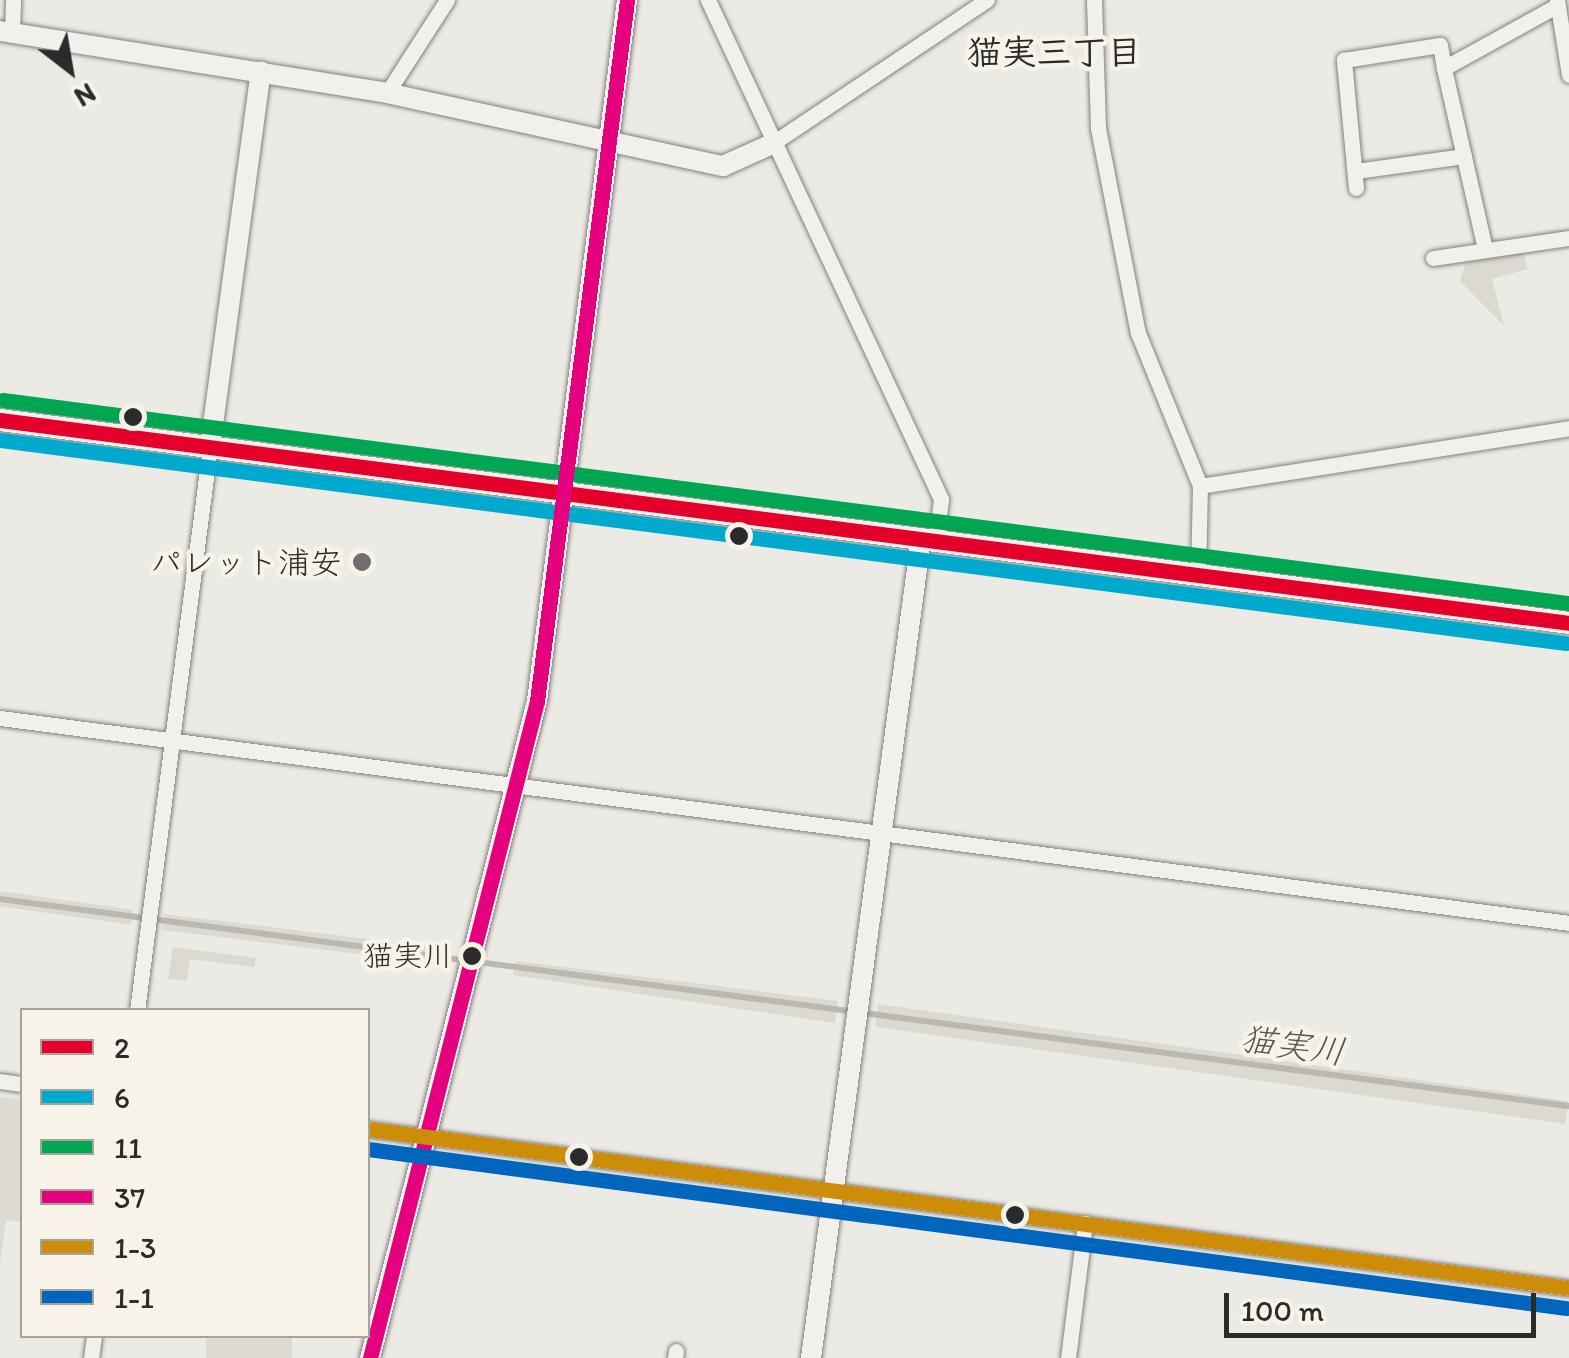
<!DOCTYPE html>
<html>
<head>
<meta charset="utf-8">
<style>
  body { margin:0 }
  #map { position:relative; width:1569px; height:1358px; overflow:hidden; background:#eceae4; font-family:Itim,"Klee One",sans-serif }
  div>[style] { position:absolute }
  .built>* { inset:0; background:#dddbd3 }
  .green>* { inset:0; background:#dcd9d1; transform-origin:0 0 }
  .stream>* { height:6px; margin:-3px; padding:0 3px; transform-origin:3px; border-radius:3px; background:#bab8b0 }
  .roads { filter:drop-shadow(0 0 2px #82817e) drop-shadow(0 0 2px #82817e) }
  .minor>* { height:15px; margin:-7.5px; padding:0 7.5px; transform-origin:7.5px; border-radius:7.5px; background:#f1f0ec }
  .tertiary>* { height:20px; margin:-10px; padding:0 10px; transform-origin:10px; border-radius:10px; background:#f1f0ec }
  .secondary>* { height:22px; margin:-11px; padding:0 11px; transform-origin:11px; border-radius:11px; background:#f1f0ec }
  .bus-1>* { height:15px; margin:-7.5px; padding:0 7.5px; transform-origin:7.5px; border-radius:7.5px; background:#e4002b }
  .bus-2>* { height:15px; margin:-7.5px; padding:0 7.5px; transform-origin:7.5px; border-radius:7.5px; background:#00a9ce }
  .bus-3>* { height:15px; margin:-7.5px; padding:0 7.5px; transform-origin:7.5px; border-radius:7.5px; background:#00a651 }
  .bus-4>* { height:15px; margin:-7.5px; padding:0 7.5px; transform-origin:7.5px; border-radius:7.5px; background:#e5007d }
  .bus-5>* { height:15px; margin:-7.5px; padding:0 7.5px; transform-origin:7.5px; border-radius:7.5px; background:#ce8d09 }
  .bus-6>* { height:15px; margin:-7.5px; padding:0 7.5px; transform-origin:7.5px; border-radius:7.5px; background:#0065bd }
  .dots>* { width:28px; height:28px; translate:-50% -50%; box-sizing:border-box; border:5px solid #f7f3e8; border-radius:50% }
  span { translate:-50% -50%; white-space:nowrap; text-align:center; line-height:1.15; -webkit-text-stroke:9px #f7f3e8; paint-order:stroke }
  .bus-label { font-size:30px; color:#2b2b2b }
  .right { translate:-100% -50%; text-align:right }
  .poi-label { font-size:32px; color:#2b2b2b }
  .neighbourhood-label { font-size:35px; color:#2b2b2b; font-weight:700 }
  .water-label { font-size:35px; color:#555552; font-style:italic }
  .legend { position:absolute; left:20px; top:1008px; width:350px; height:330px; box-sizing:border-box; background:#f7f3e8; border:2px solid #a5a39c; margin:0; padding:12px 18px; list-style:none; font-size:30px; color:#2b2b2b }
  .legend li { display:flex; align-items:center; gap:20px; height:50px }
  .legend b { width:50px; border:2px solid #a5a39c }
  .north { position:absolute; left:20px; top:20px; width:100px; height:100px; -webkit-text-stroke:8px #f7f3e8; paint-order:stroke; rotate:149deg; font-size:28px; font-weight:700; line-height:40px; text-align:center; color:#2b2b2b }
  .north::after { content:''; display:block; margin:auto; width:35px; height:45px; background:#2b2b2b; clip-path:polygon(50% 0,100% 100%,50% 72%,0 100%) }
  .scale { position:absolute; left:1224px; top:1293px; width:312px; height:45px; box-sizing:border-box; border:5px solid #2b2b2b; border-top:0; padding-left:12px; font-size:30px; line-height:35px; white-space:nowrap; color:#2b2b2b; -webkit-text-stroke:8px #f7f3e8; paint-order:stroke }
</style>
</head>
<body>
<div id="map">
  <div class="built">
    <i style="clip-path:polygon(0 1097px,22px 1099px,22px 1222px,6px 1220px,0 1263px)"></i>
  </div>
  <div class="green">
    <i style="clip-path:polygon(1523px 253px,1528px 269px,1492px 279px,1504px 326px,1460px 281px,1466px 262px)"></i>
    <i style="left:0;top:891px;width:134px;height:15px;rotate:8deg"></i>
    <i style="left:164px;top:914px;width:285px;height:16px;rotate:7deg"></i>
    <i style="clip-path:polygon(173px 947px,256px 958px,254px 967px,190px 959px,187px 981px,168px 979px)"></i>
    <i style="clip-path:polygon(516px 961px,838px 1001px,835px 1023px,513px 975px)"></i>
    <i style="left:878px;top:1004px;width:697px;height:23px;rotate:8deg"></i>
    <i style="left:206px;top:1336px;width:86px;height:22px"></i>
  </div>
  <div class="stream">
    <i style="left:0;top:899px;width:1583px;rotate:7.52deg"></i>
  </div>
  <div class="roads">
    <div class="minor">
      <i style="left:708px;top:0;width:551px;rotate:64.97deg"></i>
      <i style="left:941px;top:499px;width:42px;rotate:96.8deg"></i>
      <i style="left:1094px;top:0;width:128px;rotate:88.2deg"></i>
      <i style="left:1098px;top:128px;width:209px;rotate:79deg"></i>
      <i style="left:1138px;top:333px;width:165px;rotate:67.9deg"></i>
      <i style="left:1200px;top:486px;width:91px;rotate:91.3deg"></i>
      <i style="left:1557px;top:0;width:76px;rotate:80.9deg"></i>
      <i style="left:12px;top:32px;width:32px;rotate:-88deg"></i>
      <i style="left:387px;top:93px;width:111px;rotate:-57.2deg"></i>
      <i style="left:770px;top:145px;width:261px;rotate:-33.8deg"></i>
      <i style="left:1356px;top:171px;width:109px;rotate:-7.9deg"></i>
      <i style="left:1356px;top:188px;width:129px;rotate:-95.4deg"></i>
      <i style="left:1344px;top:60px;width:97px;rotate:-8.9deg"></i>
      <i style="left:1440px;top:45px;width:23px;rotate:80deg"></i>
      <i style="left:1485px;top:249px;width:186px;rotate:-102.8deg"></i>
      <i style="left:1444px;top:68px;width:130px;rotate:-28.9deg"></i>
      <i style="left:1433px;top:258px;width:137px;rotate:-8.4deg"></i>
      <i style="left:1200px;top:486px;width:374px;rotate:-8.9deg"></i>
      <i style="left:0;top:718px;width:1582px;rotate:7.44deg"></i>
      <i style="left:137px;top:1011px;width:569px;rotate:-82.63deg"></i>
      <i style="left:0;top:1081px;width:22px;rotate:8deg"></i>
      <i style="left:368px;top:1129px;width:1211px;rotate:7.54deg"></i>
      <i style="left:91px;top:1358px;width:22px;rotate:-82deg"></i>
      <i style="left:675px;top:1358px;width:7px;rotate:-82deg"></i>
      <i style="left:1068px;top:1358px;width:136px;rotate:-82.8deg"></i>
    </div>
    <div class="tertiary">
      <i style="left:0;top:31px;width:392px;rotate:9.1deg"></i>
      <i style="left:387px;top:93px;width:344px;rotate:12.3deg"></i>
      <i style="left:723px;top:166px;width:51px;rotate:-24.1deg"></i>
      <i style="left:210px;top:447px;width:379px;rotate:-82.3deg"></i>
      <i style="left:370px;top:1358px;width:678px;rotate:-75.74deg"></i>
      <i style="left:537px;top:701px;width:707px;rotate:-82.68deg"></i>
      <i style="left:811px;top:1358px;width:826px;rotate:-82.35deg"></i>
    </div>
    <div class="secondary">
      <i style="left:0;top:420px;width:1582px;rotate:7.37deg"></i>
    </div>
  </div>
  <div class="bus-1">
    <i style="left:0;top:420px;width:1582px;rotate:7.37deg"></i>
  </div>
  <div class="bus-2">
    <i style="left:0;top:440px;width:1579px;rotate:7.39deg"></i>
  </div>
  <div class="bus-3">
    <i style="left:3px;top:400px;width:1579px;rotate:7.39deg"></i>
  </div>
  <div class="bus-4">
    <i style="left:370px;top:1358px;width:678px;rotate:-75.74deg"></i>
    <i style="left:537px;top:701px;width:707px;rotate:-82.68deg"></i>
  </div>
  <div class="bus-5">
    <i style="left:368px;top:1129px;width:1211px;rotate:7.54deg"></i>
  </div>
  <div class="bus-6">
    <i style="left:368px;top:1149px;width:1209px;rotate:7.56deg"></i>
  </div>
  <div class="dots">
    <i style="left:133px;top:417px;background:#2b2b2b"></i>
    <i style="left:739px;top:536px;background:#2b2b2b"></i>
    <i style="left:362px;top:562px;background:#6f6e6c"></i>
    <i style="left:472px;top:956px;background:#2b2b2b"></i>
    <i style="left:579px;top:1157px;background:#2b2b2b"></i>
    <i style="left:1015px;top:1215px;background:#2b2b2b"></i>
  </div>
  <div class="bus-label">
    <span class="right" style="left:453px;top:956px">猫実川</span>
  </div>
  <div class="poi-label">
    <span class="right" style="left:342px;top:562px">パレット浦安</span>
  </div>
  <div class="neighbourhood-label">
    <span style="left:1054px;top:52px">猫実三丁目</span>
  </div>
  <div class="water-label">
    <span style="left:1293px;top:1045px;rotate:8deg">猫実川</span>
  </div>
  <ul class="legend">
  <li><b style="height:12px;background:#e4002b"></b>2</li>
  <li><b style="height:12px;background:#00a9ce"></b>6</li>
  <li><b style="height:12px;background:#00a651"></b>11</li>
  <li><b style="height:12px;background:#e5007d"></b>37</li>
  <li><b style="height:12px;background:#ce8d09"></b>1-3</li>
  <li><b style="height:12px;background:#0065bd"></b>1-1</li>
  </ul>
  <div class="north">N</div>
  <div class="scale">100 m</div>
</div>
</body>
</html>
